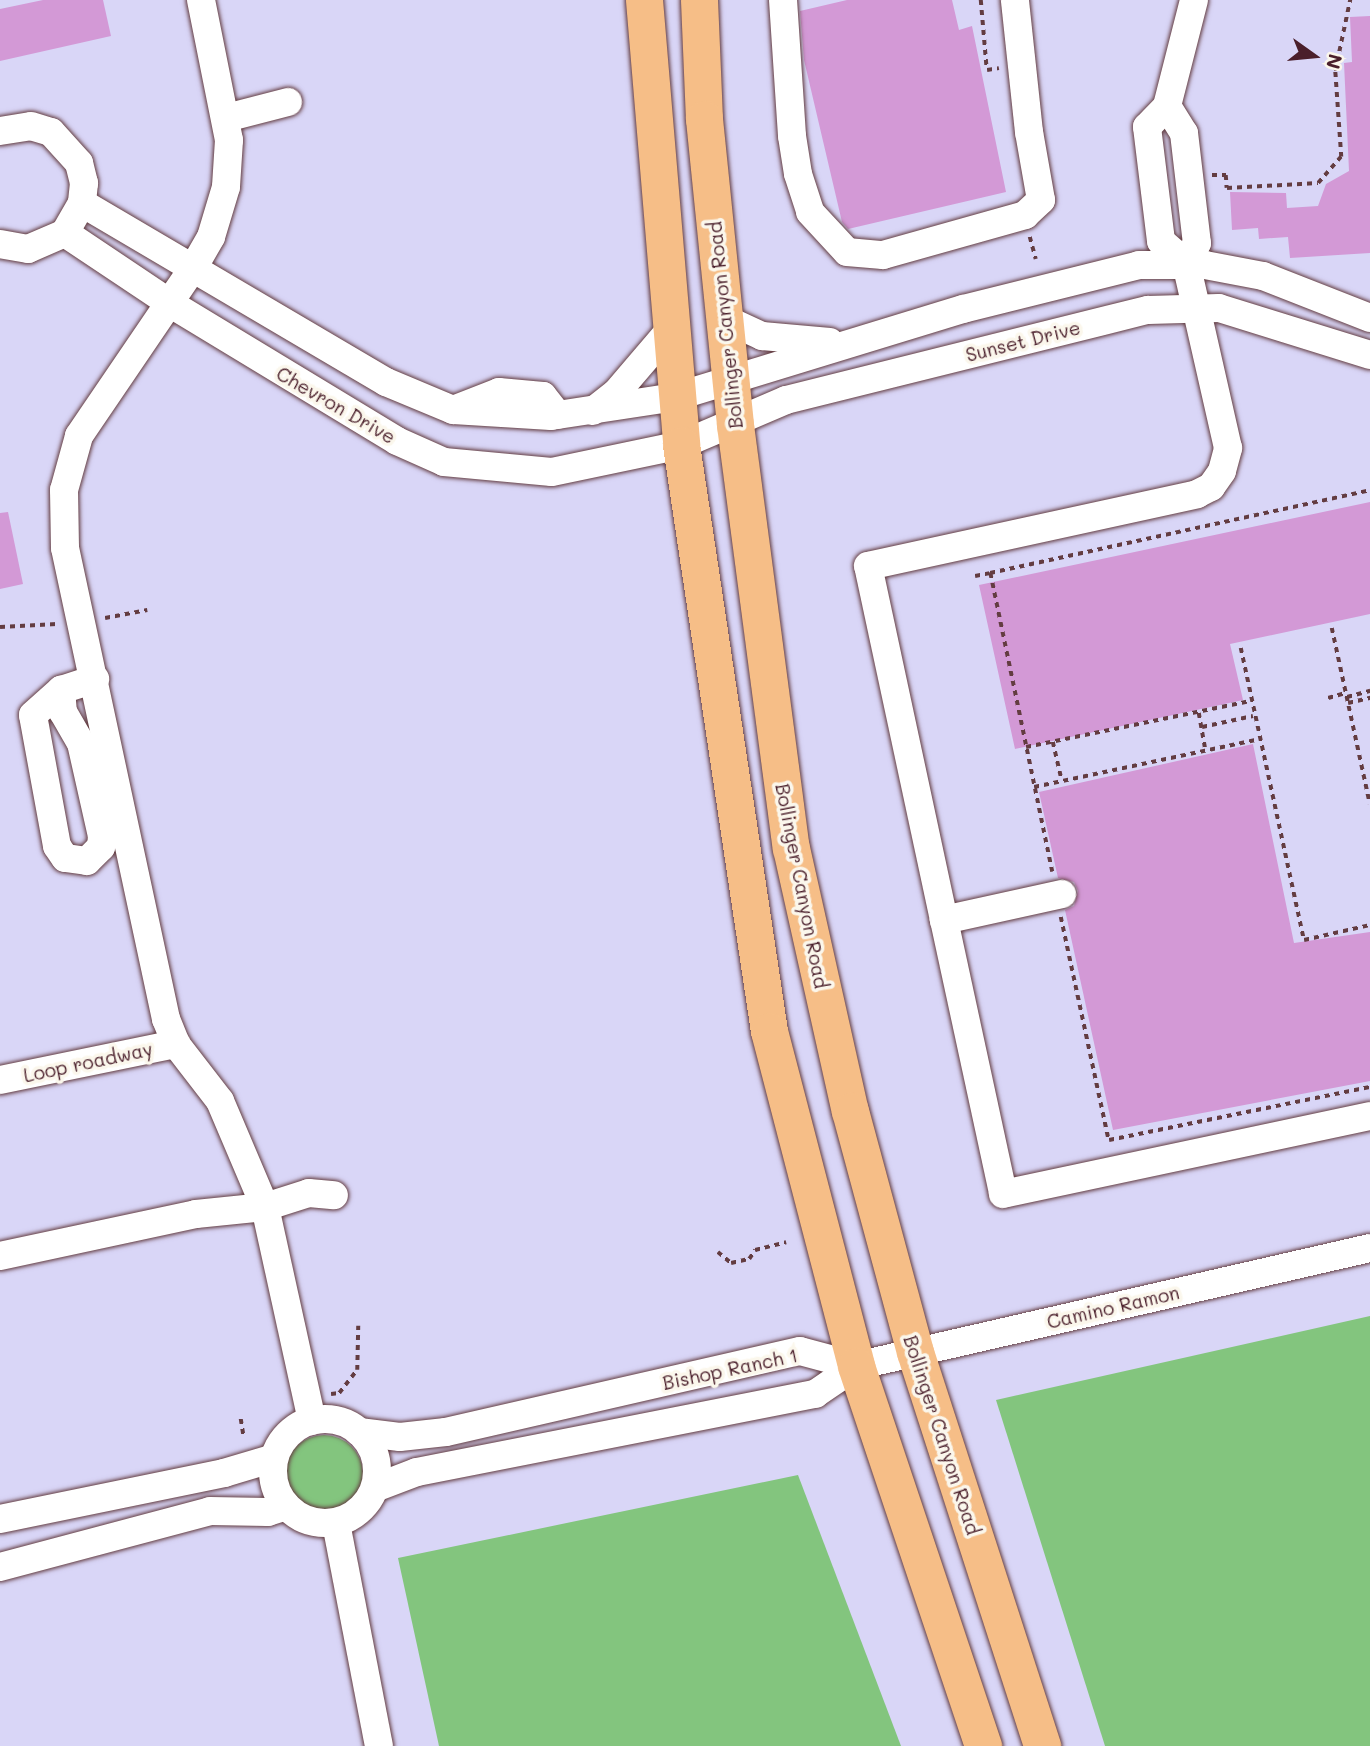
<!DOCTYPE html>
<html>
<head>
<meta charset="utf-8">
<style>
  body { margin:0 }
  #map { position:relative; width:1370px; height:1746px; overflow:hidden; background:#f0debd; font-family:Mali,sans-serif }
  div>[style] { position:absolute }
  .built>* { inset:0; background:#d9d6f7; transform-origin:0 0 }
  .green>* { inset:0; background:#83c57e }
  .round { border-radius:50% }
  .building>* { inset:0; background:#d399d6 }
  .path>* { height:3.5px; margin-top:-1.75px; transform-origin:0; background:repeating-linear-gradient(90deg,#633c41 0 5px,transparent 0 10px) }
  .roads { filter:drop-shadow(0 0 2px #633c41) drop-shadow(0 0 2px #633c41) }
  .minor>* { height:28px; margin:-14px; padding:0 14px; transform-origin:14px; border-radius:14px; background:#fff }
  .minor>.ring { margin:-14px; padding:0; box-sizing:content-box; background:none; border:28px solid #fff; border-radius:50% }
  .major>* { height:37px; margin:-18.5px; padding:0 18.5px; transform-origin:18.5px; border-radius:18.5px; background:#f6be87 }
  span { translate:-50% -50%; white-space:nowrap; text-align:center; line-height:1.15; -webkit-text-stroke:7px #fbf7ec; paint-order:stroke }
  .street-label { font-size:19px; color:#4a1f2b }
  .north { position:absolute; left:1279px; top:21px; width:70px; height:70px; -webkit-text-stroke:5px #fbf7ec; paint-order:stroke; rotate:105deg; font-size:19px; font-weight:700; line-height:28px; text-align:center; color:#4a1f2b }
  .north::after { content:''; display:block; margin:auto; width:24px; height:32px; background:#4a1f2b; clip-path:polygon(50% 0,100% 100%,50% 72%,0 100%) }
</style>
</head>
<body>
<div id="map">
  <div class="built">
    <i style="left:0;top:0;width:1370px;height:1746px"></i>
  </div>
  <div class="green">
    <i style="clip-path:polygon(1370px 1316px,1370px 1746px,1105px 1746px,996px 1400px)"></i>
    <i class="round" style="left:285px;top:1435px;width:78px;height:78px"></i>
    <i style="clip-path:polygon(798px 1475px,901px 1746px,439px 1746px,398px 1558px)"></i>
  </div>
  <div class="building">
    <i style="clip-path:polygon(43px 0,103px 0,111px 36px,0 61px,0 9px)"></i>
    <i style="clip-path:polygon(847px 0,952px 0,959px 30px,972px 26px,1006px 192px,848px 229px,842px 222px,804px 60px,800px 11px)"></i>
    <i style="clip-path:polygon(1370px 16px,1370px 253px,1290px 258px,1288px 237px,1259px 239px,1258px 228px,1232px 230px,1230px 192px,1286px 193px,1287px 208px,1318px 206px,1326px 184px,1349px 171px,1344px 63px,1352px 62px,1350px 17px)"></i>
    <i style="clip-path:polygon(1370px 502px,1370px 614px,1230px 644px,1243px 700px,1015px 749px,979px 585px)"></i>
    <i style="clip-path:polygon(8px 512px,23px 584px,0 589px,0 513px)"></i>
    <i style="clip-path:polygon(1253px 744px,1294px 943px,1370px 932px,1370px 1081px,1113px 1130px,1065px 910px,1074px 906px,1078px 891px,1074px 882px,1058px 878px,1039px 792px)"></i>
  </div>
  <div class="path">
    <i style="left:981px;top:0;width:70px;rotate:85.1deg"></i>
    <i style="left:987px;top:70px;width:12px;rotate:-9deg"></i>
    <i style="left:1212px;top:175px;width:14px"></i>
    <i style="left:1226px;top:175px;width:13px;rotate:86deg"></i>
    <i style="left:1227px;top:188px;width:91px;rotate:-3.1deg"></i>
    <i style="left:1318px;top:183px;width:35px;rotate:-49deg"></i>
    <i style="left:1341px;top:157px;width:86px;rotate:-94deg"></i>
    <i style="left:1335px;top:71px;width:73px;rotate:-78.1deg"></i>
    <i style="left:1030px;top:237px;width:23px;rotate:75deg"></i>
    <i style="left:975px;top:576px;width:15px;rotate:-11deg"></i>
    <i style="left:105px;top:618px;width:43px;rotate:-10.8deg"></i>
    <i style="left:0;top:627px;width:57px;rotate:-3deg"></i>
    <i style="left:1332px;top:628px;width:180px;rotate:77.8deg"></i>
    <i style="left:1241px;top:648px;width:299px;rotate:77.8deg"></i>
    <i style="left:1304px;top:940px;width:68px;rotate:-12.8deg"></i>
    <i style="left:1347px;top:697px;width:24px;rotate:-15deg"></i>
    <i style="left:1328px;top:698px;width:19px;rotate:-16deg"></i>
    <i style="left:1348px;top:703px;width:23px;rotate:-13deg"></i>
    <i style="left:1199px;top:713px;width:39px;rotate:80deg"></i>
    <i style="left:1202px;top:727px;width:52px;rotate:-12.2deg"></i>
    <i style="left:1053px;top:742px;width:39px;rotate:77deg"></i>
    <i style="left:1026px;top:747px;width:229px;rotate:-11.6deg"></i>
    <i style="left:1034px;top:787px;width:230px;rotate:-12deg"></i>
    <i style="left:1052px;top:872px;width:305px;rotate:-101.7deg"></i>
    <i style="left:990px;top:573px;width:389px;rotate:-12.3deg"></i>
    <i style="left:1061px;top:917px;width:228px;rotate:77.9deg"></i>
    <i style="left:1109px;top:1140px;width:266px;rotate:-11.5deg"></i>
    <i style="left:718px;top:1252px;width:17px;rotate:40deg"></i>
    <i style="left:731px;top:1263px;width:18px;rotate:-13deg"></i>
    <i style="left:749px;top:1259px;width:11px;rotate:-56deg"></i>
    <i style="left:755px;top:1250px;width:32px;rotate:-14deg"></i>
    <i style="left:331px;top:1394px;width:8px;rotate:-7deg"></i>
    <i style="left:339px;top:1393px;width:29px;rotate:-52deg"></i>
    <i style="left:357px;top:1370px;width:44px;rotate:-88.7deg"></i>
    <i style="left:241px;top:1419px;width:18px;rotate:81deg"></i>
  </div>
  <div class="roads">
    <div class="minor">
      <i style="left:201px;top:0;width:143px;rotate:78.7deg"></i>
      <i style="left:229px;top:140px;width:47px;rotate:93.7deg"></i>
      <i style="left:226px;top:187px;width:52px;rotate:106.7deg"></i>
      <i style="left:211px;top:237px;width:36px;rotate:120deg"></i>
      <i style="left:193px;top:268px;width:203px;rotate:124.2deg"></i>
      <i style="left:79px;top:436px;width:56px;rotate:105.5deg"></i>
      <i style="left:64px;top:490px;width:58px;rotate:89deg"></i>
      <i style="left:65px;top:548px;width:482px;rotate:77.9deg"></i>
      <i style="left:166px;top:1019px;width:27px;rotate:68deg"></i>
      <i style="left:176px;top:1044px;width:72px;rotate:52.3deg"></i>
      <i style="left:220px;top:1101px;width:115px;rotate:67deg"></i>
      <i style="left:265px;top:1207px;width:219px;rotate:77.6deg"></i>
      <i style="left:783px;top:0;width:136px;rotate:86.2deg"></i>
      <i style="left:792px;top:136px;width:38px;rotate:81deg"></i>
      <i style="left:798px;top:174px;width:40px;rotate:72deg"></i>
      <i style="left:810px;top:212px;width:54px;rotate:47.2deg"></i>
      <i style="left:847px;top:252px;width:36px;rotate:5deg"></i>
      <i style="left:883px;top:255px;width:148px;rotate:-15.7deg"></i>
      <i style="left:1025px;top:215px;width:22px;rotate:-43deg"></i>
      <i style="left:1041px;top:200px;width:69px;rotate:-100deg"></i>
      <i style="left:1029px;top:132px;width:133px;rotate:-96.1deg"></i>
      <i style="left:1167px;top:106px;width:32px;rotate:58deg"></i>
      <i style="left:1184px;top:133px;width:111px;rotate:83.3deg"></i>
      <i style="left:1197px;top:243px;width:23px;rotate:119deg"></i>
      <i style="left:226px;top:118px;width:64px;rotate:-14.5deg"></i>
      <i style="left:0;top:131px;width:31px;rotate:-9deg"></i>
      <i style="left:31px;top:126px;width:21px;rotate:17deg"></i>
      <i style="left:51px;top:132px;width:42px;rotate:47.9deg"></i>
      <i style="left:79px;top:163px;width:21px;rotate:76deg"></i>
      <i style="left:84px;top:183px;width:20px;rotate:96deg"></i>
      <i style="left:82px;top:203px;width:34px;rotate:120deg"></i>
      <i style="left:65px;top:233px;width:40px;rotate:156.6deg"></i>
      <i style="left:28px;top:249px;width:28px;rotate:-170deg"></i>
      <i style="left:82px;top:203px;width:353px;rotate:30.5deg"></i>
      <i style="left:386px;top:382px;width:73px;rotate:22.7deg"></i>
      <i style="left:453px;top:410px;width:98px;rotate:3.5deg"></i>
      <i style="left:551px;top:416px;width:125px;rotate:-8.7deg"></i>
      <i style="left:675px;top:397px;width:301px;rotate:-17deg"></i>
      <i style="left:963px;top:309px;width:181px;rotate:-14deg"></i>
      <i style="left:1139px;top:265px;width:66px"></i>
      <i style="left:1205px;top:265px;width:59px;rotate:10.7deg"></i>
      <i style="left:1263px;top:276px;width:115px;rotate:21.4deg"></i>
      <i style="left:65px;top:233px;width:128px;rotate:33.8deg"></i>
      <i style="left:171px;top:304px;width:264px;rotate:31.2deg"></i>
      <i style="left:397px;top:441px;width:51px;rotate:24.1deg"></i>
      <i style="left:444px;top:462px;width:108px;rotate:5.3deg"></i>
      <i style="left:552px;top:472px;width:132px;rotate:-11.8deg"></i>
      <i style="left:681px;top:445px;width:114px;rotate:-23.2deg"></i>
      <i style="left:786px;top:400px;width:373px;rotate:-14deg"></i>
      <i style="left:1148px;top:310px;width:71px;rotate:-1.6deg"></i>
      <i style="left:1219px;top:308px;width:158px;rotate:17.3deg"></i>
      <i style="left:725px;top:319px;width:41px;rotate:24.7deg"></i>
      <i style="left:762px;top:336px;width:68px;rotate:5deg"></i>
      <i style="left:458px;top:408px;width:44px;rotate:-21.3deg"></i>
      <i style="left:499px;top:392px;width:44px;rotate:5.2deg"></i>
      <i style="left:543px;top:396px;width:24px;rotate:52deg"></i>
      <i style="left:593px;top:411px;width:29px;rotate:-38deg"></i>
      <i style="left:616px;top:393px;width:83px;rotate:-49.4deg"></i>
      <i style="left:61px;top:690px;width:22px;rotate:85deg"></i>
      <i style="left:63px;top:712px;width:36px;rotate:60deg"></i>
      <i style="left:81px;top:743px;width:95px;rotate:77.3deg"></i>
      <i style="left:102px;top:836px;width:11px;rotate:95deg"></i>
      <i style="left:101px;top:847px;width:20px;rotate:135deg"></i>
      <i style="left:87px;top:861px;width:22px;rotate:-172deg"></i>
      <i style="left:65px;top:858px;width:14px;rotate:-124deg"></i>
      <i style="left:57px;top:846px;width:133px;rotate:-100.4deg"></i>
      <i style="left:33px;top:715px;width:38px;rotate:-42deg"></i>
      <i style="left:61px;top:690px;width:36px;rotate:-18deg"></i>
      <i style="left:1062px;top:894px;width:121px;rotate:167.6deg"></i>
      <i style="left:944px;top:920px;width:362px;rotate:-102.1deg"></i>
      <i style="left:868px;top:566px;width:337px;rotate:-12.3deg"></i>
      <i style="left:1197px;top:494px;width:16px;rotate:-27deg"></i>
      <i style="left:1211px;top:487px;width:19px;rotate:-55deg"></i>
      <i style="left:1222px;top:471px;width:24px;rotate:-75deg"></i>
      <i style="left:1228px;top:448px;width:190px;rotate:-102.8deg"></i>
      <i style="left:1186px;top:263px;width:33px;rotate:-139deg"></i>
      <i style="left:1161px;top:241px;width:115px;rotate:-97deg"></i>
      <i style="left:1147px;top:127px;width:29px;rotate:-46deg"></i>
      <i style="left:1167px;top:106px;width:109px;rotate:-75.7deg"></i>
      <i style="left:944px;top:920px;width:280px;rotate:77.8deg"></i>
      <i style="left:1003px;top:1194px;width:375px;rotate:-12deg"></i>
      <i style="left:0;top:1080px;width:180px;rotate:-11.6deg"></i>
      <i style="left:0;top:1256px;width:200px;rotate:-12.1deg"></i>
      <i style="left:196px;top:1214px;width:69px;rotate:-5.8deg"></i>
      <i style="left:265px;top:1207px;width:46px;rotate:-17.7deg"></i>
      <i style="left:309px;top:1193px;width:25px;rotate:5deg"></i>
      <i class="ring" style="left:273px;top:1419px;width:76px;height:76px"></i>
      <i style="left:359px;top:1432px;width:41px;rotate:7deg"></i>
      <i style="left:400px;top:1437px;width:46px;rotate:-6.2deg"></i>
      <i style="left:446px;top:1432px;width:363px;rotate:-12.9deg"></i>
      <i style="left:800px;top:1351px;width:58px;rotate:15deg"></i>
      <i style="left:375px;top:1488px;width:45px;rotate:-20.9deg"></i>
      <i style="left:417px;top:1472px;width:406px;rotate:-11.1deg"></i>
      <i style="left:815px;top:1394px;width:50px;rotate:-34.3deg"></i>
      <i style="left:856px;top:1366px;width:527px;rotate:-12.93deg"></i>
      <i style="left:0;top:1519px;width:229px;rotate:-11.6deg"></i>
      <i style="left:224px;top:1473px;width:52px;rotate:-16.7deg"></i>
      <i style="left:336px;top:1523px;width:227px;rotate:79.1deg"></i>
      <i style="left:0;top:1567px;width:217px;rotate:-14.9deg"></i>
      <i style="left:210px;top:1511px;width:58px;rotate:1deg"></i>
      <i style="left:268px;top:1512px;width:19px;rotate:-18deg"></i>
    </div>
    <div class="major">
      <i style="left:644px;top:0;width:447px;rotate:85.2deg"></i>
      <i style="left:681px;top:445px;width:593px;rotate:81.46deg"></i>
      <i style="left:769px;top:1031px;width:346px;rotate:75.4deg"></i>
      <i style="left:856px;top:1366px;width:401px;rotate:71.5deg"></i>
      <i style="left:699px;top:0;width:119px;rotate:87.6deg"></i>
      <i style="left:704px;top:119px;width:308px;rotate:84.2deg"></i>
      <i style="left:735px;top:425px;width:427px;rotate:82.5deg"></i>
      <i style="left:791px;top:848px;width:270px;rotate:77.4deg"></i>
      <i style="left:850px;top:1111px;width:250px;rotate:74.9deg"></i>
      <i style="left:915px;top:1352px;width:414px;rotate:72.1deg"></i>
    </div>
  </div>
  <div class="street-label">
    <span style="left:725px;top:325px;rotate:-96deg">Bollinger Canyon Road</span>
    <span style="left:1023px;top:341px;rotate:-14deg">Sunset Drive</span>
    <span style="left:336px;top:405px;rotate:30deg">Chevron Drive</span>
    <span style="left:802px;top:886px;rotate:79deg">Bollinger Canyon Road</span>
    <span style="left:88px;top:1062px;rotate:-12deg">Loop roadway</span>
    <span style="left:1113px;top:1307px;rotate:-13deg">Camino Ramon</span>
    <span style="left:730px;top:1369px;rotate:-12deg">Bishop Ranch 1</span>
    <span style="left:942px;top:1435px;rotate:72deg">Bollinger Canyon Road</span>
  </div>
  <div class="north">N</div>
</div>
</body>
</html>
